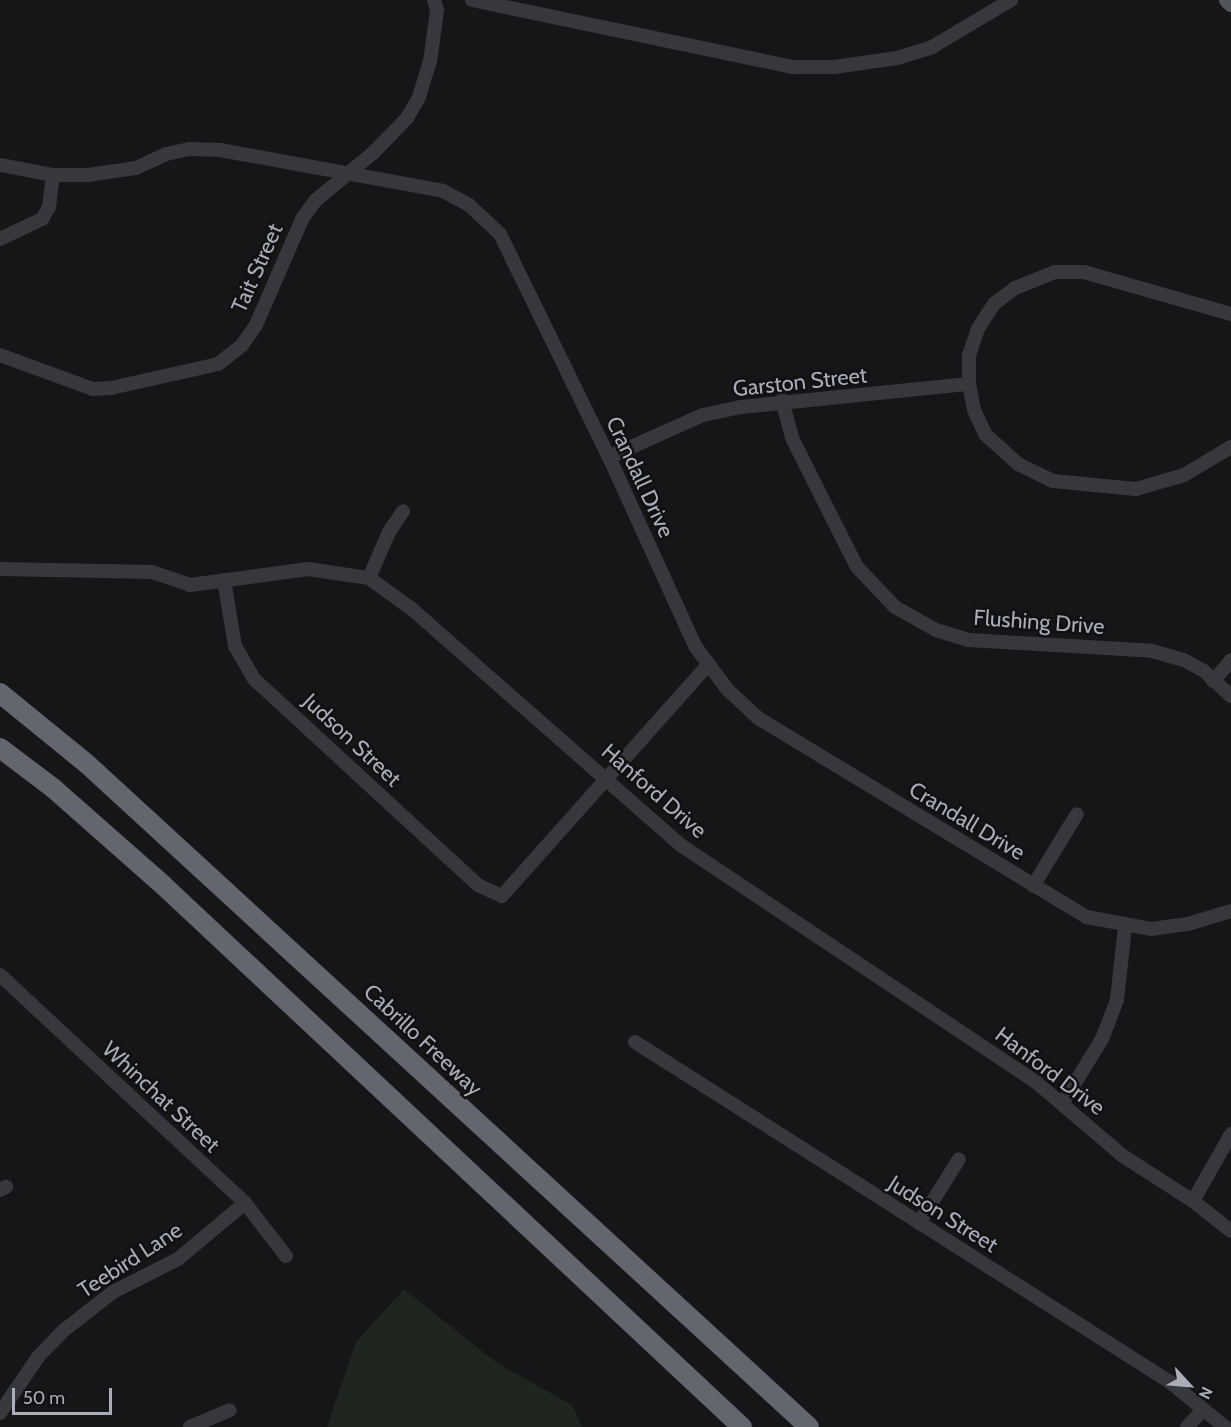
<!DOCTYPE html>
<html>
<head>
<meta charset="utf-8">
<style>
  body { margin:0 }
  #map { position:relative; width:1231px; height:1427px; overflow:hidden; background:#161618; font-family:Cabin,sans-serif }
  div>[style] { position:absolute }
  .green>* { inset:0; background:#1e261f }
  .minor>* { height:14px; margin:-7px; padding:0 7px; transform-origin:7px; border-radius:7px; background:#37383d }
  .major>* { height:16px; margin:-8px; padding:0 8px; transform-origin:8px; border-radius:8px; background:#53555c }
  .highway>* { height:20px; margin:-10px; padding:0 10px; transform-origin:10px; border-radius:10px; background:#63666e }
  span { translate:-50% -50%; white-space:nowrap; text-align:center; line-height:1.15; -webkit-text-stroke:5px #111113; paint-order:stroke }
  .street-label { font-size:22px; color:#a8adb8 }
  .north { position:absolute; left:1159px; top:1355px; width:60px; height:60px; -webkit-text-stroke:4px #111113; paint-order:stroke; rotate:116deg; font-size:16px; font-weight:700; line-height:24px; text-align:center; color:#a8adb8 }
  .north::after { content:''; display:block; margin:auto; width:21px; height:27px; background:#a8adb8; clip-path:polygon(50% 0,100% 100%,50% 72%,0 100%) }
  .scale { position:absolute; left:12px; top:1388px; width:100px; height:27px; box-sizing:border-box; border:3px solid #a8adb8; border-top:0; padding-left:8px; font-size:18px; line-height:21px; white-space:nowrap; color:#a8adb8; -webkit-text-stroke:4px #111113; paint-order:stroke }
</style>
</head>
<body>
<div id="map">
  <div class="green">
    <i style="clip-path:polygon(404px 1289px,497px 1363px,572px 1405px,582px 1427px,327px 1427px,356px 1342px)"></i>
  </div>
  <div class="minor">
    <i style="left:472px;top:0;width:329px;rotate:11.8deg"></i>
    <i style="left:794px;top:67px;width:40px"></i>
    <i style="left:834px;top:67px;width:64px;rotate:-8.1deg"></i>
    <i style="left:897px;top:58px;width:37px;rotate:-17deg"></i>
    <i style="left:932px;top:47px;width:92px;rotate:-30.7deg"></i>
    <i style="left:0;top:165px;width:54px;rotate:10.7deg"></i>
    <i style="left:53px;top:175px;width:35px"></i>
    <i style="left:88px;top:175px;width:49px;rotate:-8.3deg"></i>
    <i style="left:136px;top:168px;width:33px;rotate:-25deg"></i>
    <i style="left:166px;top:154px;width:24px;rotate:-12deg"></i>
    <i style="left:189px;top:149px;width:31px;rotate:2deg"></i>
    <i style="left:220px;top:150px;width:227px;rotate:10.4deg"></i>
    <i style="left:443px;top:191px;width:30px;rotate:28deg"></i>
    <i style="left:469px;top:205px;width:42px;rotate:43.1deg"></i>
    <i style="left:500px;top:234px;width:248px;rotate:64deg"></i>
    <i style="left:609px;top:457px;width:208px;rotate:65.5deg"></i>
    <i style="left:695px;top:646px;width:54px;rotate:53.3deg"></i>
    <i style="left:727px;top:689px;width:42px;rotate:43.1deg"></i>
    <i style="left:758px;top:718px;width:385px;rotate:31.2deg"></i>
    <i style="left:1087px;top:917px;width:65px;rotate:10.6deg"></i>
    <i style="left:1151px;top:929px;width:37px;rotate:-8deg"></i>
    <i style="left:1188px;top:924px;width:45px;rotate:-16.8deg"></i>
    <i style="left:0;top:239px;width:47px;rotate:-25.5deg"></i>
    <i style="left:42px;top:219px;width:14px;rotate:-60deg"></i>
    <i style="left:49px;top:207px;width:32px;rotate:-83deg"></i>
    <i style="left:1231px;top:314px;width:153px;rotate:-164.1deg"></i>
    <i style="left:1084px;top:272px;width:29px;rotate:180deg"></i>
    <i style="left:1055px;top:272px;width:43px;rotate:158.2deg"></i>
    <i style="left:1015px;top:288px;width:26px;rotate:143deg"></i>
    <i style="left:994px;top:304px;width:30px;rotate:123deg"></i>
    <i style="left:978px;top:329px;width:28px;rotate:109deg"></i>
    <i style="left:969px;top:355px;width:29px;rotate:90deg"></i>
    <i style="left:969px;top:384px;width:26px;rotate:79deg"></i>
    <i style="left:974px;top:410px;width:26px;rotate:65deg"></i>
    <i style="left:985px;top:434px;width:45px;rotate:42.3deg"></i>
    <i style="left:1018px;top:464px;width:39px;rotate:26deg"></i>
    <i style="left:1053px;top:481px;width:83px;rotate:5.5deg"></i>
    <i style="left:1136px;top:489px;width:50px;rotate:-16.3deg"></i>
    <i style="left:1184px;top:475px;width:55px;rotate:-30.8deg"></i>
    <i style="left:0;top:355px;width:99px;rotate:20.1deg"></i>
    <i style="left:93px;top:389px;width:18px;rotate:-3deg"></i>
    <i style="left:111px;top:388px;width:110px;rotate:-12.6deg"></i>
    <i style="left:218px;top:364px;width:31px;rotate:-38deg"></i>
    <i style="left:242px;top:345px;width:24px;rotate:-55deg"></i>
    <i style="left:256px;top:325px;width:116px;rotate:-66.5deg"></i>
    <i style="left:302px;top:219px;width:24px;rotate:-54deg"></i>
    <i style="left:316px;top:200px;width:74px;rotate:-39.5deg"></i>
    <i style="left:373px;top:153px;width:49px;rotate:-45.8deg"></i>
    <i style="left:407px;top:118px;width:24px;rotate:-60deg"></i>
    <i style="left:419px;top:97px;width:37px;rotate:-73deg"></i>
    <i style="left:430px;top:62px;width:52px;rotate:-82.3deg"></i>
    <i style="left:437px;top:10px;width:10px;rotate:-107deg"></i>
    <i style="left:782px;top:400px;width:39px;rotate:75deg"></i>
    <i style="left:792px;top:438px;width:144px;rotate:63.3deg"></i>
    <i style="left:857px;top:567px;width:55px;rotate:46.5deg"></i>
    <i style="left:895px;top:607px;width:47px;rotate:29.3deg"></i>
    <i style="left:936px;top:630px;width:34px;rotate:17deg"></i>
    <i style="left:969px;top:640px;width:183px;rotate:3.4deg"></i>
    <i style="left:1152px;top:651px;width:33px;rotate:16deg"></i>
    <i style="left:1184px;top:660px;width:23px;rotate:29deg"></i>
    <i style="left:1204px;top:671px;width:37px;rotate:43deg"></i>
    <i style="left:609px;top:457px;width:103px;rotate:-24.1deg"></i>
    <i style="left:703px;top:415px;width:39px;rotate:-12deg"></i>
    <i style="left:741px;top:407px;width:229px;rotate:-5.8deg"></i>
    <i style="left:0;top:569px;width:152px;rotate:1.1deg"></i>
    <i style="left:152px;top:572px;width:40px;rotate:18.9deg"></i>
    <i style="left:190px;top:585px;width:119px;rotate:-7.7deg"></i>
    <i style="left:308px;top:569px;width:62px;rotate:8.4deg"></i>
    <i style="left:369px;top:578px;width:54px;rotate:36deg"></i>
    <i style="left:413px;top:610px;width:358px;rotate:41.3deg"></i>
    <i style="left:682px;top:846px;width:425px;rotate:33.7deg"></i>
    <i style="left:1036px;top:1082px;width:114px;rotate:40.4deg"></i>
    <i style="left:1123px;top:1156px;width:83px;rotate:32.7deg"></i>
    <i style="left:1193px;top:1201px;width:48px;rotate:38.3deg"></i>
    <i style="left:369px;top:578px;width:50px;rotate:-66.5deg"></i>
    <i style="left:389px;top:532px;width:25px;rotate:-56deg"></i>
    <i style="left:224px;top:580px;width:67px;rotate:80.5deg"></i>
    <i style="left:235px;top:646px;width:39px;rotate:60deg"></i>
    <i style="left:255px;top:680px;width:303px;rotate:42.6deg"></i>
    <i style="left:478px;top:885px;width:26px;rotate:25deg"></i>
    <i style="left:502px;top:896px;width:311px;rotate:-48.3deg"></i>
    <i style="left:1213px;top:681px;width:28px;rotate:-49deg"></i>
    <i style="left:1033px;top:886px;width:84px;rotate:-58.6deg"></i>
    <i style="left:0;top:975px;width:335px;rotate:42.9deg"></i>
    <i style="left:245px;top:1203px;width:67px;rotate:52.3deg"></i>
    <i style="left:635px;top:1042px;width:634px;rotate:32.44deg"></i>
    <i style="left:1170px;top:1382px;width:71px;rotate:39.3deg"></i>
    <i style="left:1062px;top:1104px;width:76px;rotate:-58.4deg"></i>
    <i style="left:1102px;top:1039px;width:42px;rotate:-69deg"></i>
    <i style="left:1117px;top:1000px;width:74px;rotate:-83.8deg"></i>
    <i style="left:0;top:1190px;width:7px;rotate:-27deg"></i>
    <i style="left:1193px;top:1201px;width:77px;rotate:-60.4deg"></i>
    <i style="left:919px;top:1223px;width:75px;rotate:-58deg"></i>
    <i style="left:0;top:1413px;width:68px;rotate:-55.8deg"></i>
    <i style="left:38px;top:1357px;width:36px;rotate:-46deg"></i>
    <i style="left:63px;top:1331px;width:63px;rotate:-38deg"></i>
    <i style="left:113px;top:1292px;width:73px;rotate:-26.9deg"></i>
    <i style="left:178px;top:1259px;width:87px;rotate:-39.9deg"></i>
    <i style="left:190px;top:1427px;width:43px;rotate:-23deg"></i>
    <i style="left:1187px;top:1427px;width:23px;rotate:-47deg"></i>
  </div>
  <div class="major">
    <i style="left:1227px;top:0;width:6px;rotate:45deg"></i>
  </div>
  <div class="highway">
    <i style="left:0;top:693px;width:112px;rotate:39.2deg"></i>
    <i style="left:87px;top:764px;width:980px;rotate:42.56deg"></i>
    <i style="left:0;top:748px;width:66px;rotate:37deg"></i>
    <i style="left:53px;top:788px;width:148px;rotate:41.4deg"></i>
    <i style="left:164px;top:886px;width:792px;rotate:43.11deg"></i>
  </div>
  <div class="street-label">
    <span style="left:257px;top:268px;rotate:-66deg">Tait Street</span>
    <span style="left:800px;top:382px;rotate:-6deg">Garston Street</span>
    <span style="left:640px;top:477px;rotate:65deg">Crandall Drive</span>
    <span style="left:1039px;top:622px;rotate:4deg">Flushing Drive</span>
    <span style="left:352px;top:740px;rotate:43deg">Judson Street</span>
    <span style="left:654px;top:791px;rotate:41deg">Hanford Drive</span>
    <span style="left:967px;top:821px;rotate:31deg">Crandall Drive</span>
    <span style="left:423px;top:1040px;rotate:43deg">Cabrillo Freeway</span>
    <span style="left:1050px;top:1071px;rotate:37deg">Hanford Drive</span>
    <span style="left:161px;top:1097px;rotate:43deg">Whinchat Street</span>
    <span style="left:943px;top:1214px;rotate:32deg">Judson Street</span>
    <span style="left:130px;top:1260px;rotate:-33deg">Teebird Lane</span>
  </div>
  <div class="north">N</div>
  <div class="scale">50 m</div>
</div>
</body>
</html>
